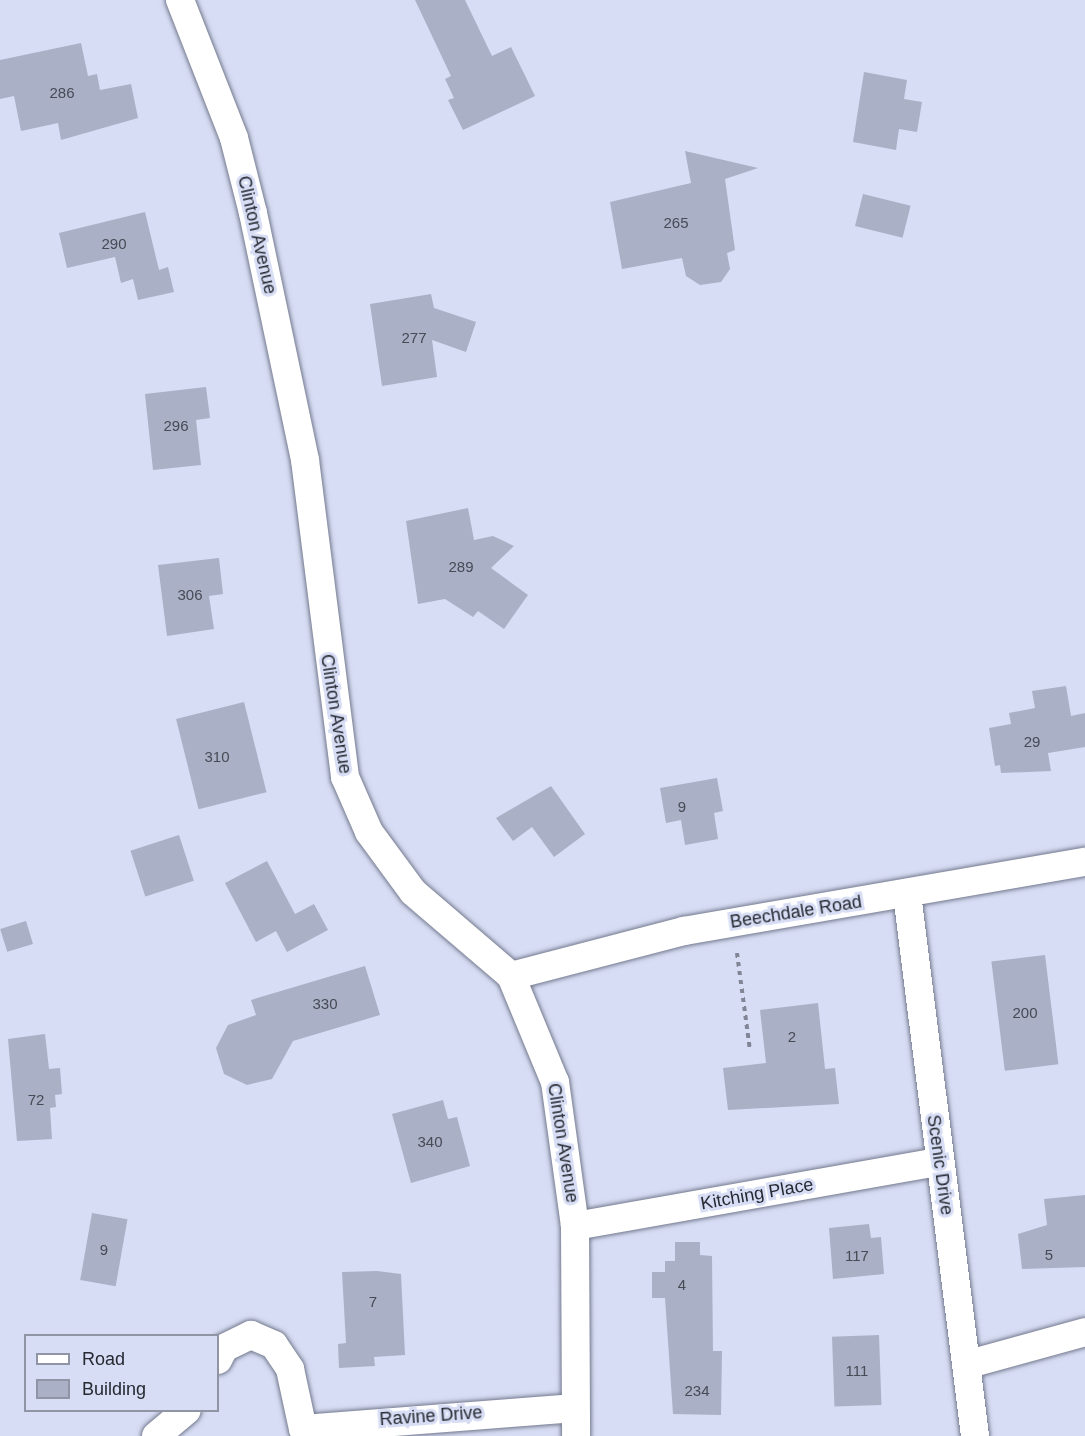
<!DOCTYPE html>
<html>
<head>
<meta charset="utf-8">
<style>
  body { margin:0 }
  #map { position:relative; width:1085px; height:1436px; overflow:hidden; background:#d7ddf4; font-family:Helvetica,sans-serif }
  div>[style] { position:absolute }
  .building>* { inset:0; background:#aab0c5; transform-origin:0 0 }
  .path>* { height:4px; margin-top:-2px; transform-origin:0; background:repeating-linear-gradient(90deg,#818595 0 4.5px,transparent 0 9px) }
  .roads { filter:drop-shadow(0 0 2px #747a8e) drop-shadow(0 0 2px #747a8e) }
  .street>* { height:28px; margin:-14px; padding:0 14px; transform-origin:14px; border-radius:14px; background:#fff }
  span { translate:-50% -50%; white-space:nowrap; text-align:center; line-height:1.15; -webkit-text-stroke:6px #d7ddf4; paint-order:stroke }
  .number-label { font-size:15px; color:#474b56 }
  .number-label span { -webkit-text-stroke-width:0 }
  .street-label { font-size:18px; color:#262931 }
  .legend { position:absolute; left:24px; top:1334px; width:195px; height:78px; box-sizing:border-box; background:#d7ddf4; border:2px solid #9095a6; margin:0; padding:8px 10px; list-style:none; font-size:18px; color:#262931 }
  .legend li { display:flex; align-items:center; gap:12px; height:30px }
  .legend b { width:30px; border:2px solid #9095a6 }
</style>
</head>
<body>
<div id="map">
  <div class="building">
    <i style="clip-path:polygon(415px 0,465px 0,492px 56px,511px 47px,535px 96px,463px 130px,448px 100px,454px 98px,445px 79px,451px 76px)"></i>
    <i style="clip-path:polygon(81px 43px,88px 76px,97px 74px,100px 90px,131px 84px,138px 118px,61px 140px,58px 123px,21px 131px,14px 96px,0 99px,0 60px)"></i>
    <i style="clip-path:polygon(864px 72px,907px 80px,904px 99px,922px 102px,917px 132px,899px 129px,896px 150px,853px 142px)"></i>
    <i style="clip-path:polygon(685px 151px,758px 168px,725px 179px,735px 250px,727px 253px,730px 269px,721px 282px,700px 285px,686px 276px,682px 258px,622px 269px,610px 202px,691px 183px)"></i>
    <i style="left:863px;top:194px;width:49px;height:33px;rotate:14deg"></i>
    <i style="clip-path:polygon(145px 212px,159px 270px,168px 267px,174px 292px,138px 300px,133px 279px,121px 283px,115px 257px,67px 268px,59px 233px)"></i>
    <i style="clip-path:polygon(431px 294px,434px 308px,476px 322px,466px 352px,432px 340px,437px 377px,382px 386px,370px 304px)"></i>
    <i style="clip-path:polygon(206px 387px,210px 418px,196px 420px,201px 465px,153px 470px,145px 394px)"></i>
    <i style="clip-path:polygon(468px 508px,474px 540px,493px 536px,514px 546px,491px 568px,528px 595px,504px 629px,478px 611px,473px 617px,445px 599px,418px 604px,406px 521px)"></i>
    <i style="clip-path:polygon(219px 558px,223px 594px,209px 596px,214px 629px,167px 636px,158px 565px)"></i>
    <i style="clip-path:polygon(1066px 686px,1071px 716px,1085px 713px,1085px 747px,1048px 753px,1051px 771px,1001px 773px,1000px 765px,995px 766px,989px 728px,1011px 724px,1009px 713px,1035px 708px,1032px 691px)"></i>
    <i style="left:244px;top:702px;width:93px;height:70px;rotate:76deg"></i>
    <i style="clip-path:polygon(717px 778px,723px 811px,714px 813px,718px 839px,685px 845px,681px 820px,666px 823px,660px 788px)"></i>
    <i style="clip-path:polygon(551px 786px,585px 834px,554px 857px,532px 827px,513px 841px,496px 818px)"></i>
    <i style="left:179px;top:835px;width:48px;height:51px;rotate:72deg"></i>
    <i style="clip-path:polygon(267px 861px,295px 914px,314px 904px,328px 930px,287px 952px,276px 931px,256px 942px,225px 883px)"></i>
    <i style="left:26px;top:921px;width:24px;height:27px;rotate:73deg"></i>
    <i style="left:1045px;top:955px;width:110px;height:54px;rotate:83deg"></i>
    <i style="clip-path:polygon(365px 966px,380px 1015px,293px 1041px,272px 1079px,247px 1085px,224px 1074px,216px 1048px,228px 1025px,256px 1015px,251px 1000px)"></i>
    <i style="clip-path:polygon(818px 1003px,825px 1069px,835px 1068px,839px 1104px,728px 1110px,723px 1068px,766px 1063px,760px 1010px)"></i>
    <i style="clip-path:polygon(45px 1034px,49px 1069px,60px 1068px,62px 1094px,55px 1095px,56px 1107px,50px 1108px,52px 1139px,17px 1141px,8px 1039px)"></i>
    <i style="clip-path:polygon(443px 1100px,448px 1119px,457px 1117px,470px 1166px,411px 1183px,392px 1114px)"></i>
    <i style="clip-path:polygon(1085px 1195px,1085px 1267px,1022px 1269px,1018px 1234px,1047px 1225px,1044px 1199px)"></i>
    <i style="left:92px;top:1213px;width:36px;height:68px;rotate:10deg"></i>
    <i style="clip-path:polygon(869px 1224px,871px 1238px,881px 1237px,884px 1274px,833px 1279px,829px 1228px)"></i>
    <i style="clip-path:polygon(675px 1242px,700px 1242px,700px 1255px,712px 1256px,713px 1351px,722px 1351px,721px 1415px,673px 1414px,665px 1298px,652px 1298px,652px 1272px,665px 1272px,665px 1261px,675px 1261px)"></i>
    <i style="clip-path:polygon(377px 1271px,401px 1274px,405px 1355px,374px 1357px,375px 1366px,339px 1368px,338px 1344px,346px 1343px,342px 1272px)"></i>
    <i style="left:879px;top:1335px;width:70px;height:47px;rotate:88deg"></i>
  </div>
  <div class="path">
    <i style="left:737px;top:953px;width:98px;rotate:82.4deg"></i>
  </div>
  <div class="roads">
    <div class="street">
      <i style="left:180px;top:0;width:148px;rotate:68.6deg"></i>
      <i style="left:234px;top:138px;width:77px;rotate:75.8deg"></i>
      <i style="left:253px;top:213px;width:252px;rotate:78.1deg"></i>
      <i style="left:305px;top:460px;width:320px;rotate:82.8deg"></i>
      <i style="left:345px;top:777px;width:60px;rotate:66.4deg"></i>
      <i style="left:369px;top:832px;width:74px;rotate:53.7deg"></i>
      <i style="left:413px;top:892px;width:129px;rotate:40.6deg"></i>
      <i style="left:511px;top:976px;width:115px;rotate:67.5deg"></i>
      <i style="left:555px;top:1082px;width:145px;rotate:82.1deg"></i>
      <i style="left:575px;top:1226px;width:210px;rotate:89.7deg"></i>
      <i style="left:907px;top:894px;width:546px;rotate:82.85deg"></i>
      <i style="left:511px;top:976px;width:179px;rotate:-14.6deg"></i>
      <i style="left:684px;top:931px;width:407px;rotate:-9.8deg"></i>
      <i style="left:575px;top:1226px;width:370px;rotate:-10deg"></i>
      <i style="left:218px;top:1360px;width:13px;rotate:-63deg"></i>
      <i style="left:224px;top:1348px;width:30px;rotate:-26deg"></i>
      <i style="left:251px;top:1335px;width:25px;rotate:23deg"></i>
      <i style="left:274px;top:1345px;width:29px;rotate:56deg"></i>
      <i style="left:290px;top:1369px;width:61px;rotate:77.8deg"></i>
      <i style="left:969px;top:1364px;width:120px;rotate:-15.4deg"></i>
      <i style="left:303px;top:1429px;width:273px;rotate:-4.4deg"></i>
      <i style="left:156px;top:1436px;width:40px;rotate:-40deg"></i>
    </div>
  </div>
  <div class="number-label">
    <span style="left:62px;top:93px">286</span>
    <span style="left:676px;top:223px">265</span>
    <span style="left:114px;top:244px">290</span>
    <span style="left:414px;top:338px">277</span>
    <span style="left:176px;top:426px">296</span>
    <span style="left:461px;top:567px">289</span>
    <span style="left:190px;top:595px">306</span>
    <span style="left:1032px;top:742px">29</span>
    <span style="left:217px;top:757px">310</span>
    <span style="left:682px;top:807px">9</span>
    <span style="left:325px;top:1004px">330</span>
    <span style="left:1025px;top:1013px">200</span>
    <span style="left:792px;top:1037px">2</span>
    <span style="left:36px;top:1100px">72</span>
    <span style="left:430px;top:1142px">340</span>
    <span style="left:104px;top:1250px">9</span>
    <span style="left:1049px;top:1255px">5</span>
    <span style="left:857px;top:1256px">117</span>
    <span style="left:682px;top:1285px">4</span>
    <span style="left:373px;top:1302px">7</span>
    <span style="left:857px;top:1371px">111</span>
    <span style="left:697px;top:1391px">234</span>
  </div>
  <div class="street-label">
    <span style="left:257px;top:235px;rotate:77deg">Clinton Avenue</span>
    <span style="left:336px;top:714px;rotate:81deg">Clinton Avenue</span>
    <span style="left:796px;top:912px;rotate:-9deg">Beechdale Road</span>
    <span style="left:563px;top:1143px;rotate:81deg">Clinton Avenue</span>
    <span style="left:940px;top:1165px;rotate:82deg">Scenic Drive</span>
    <span style="left:757px;top:1194px;rotate:-10deg">Kitching Place</span>
    <span style="left:431px;top:1416px;rotate:-4deg">Ravine Drive</span>
  </div>
  <ul class="legend">
  <li><b style="height:8px;background:#fff"></b>Road</li>
  <li><b style="height:16px;background:#aab0c5"></b>Building</li>
  </ul>
</div>
</body>
</html>
